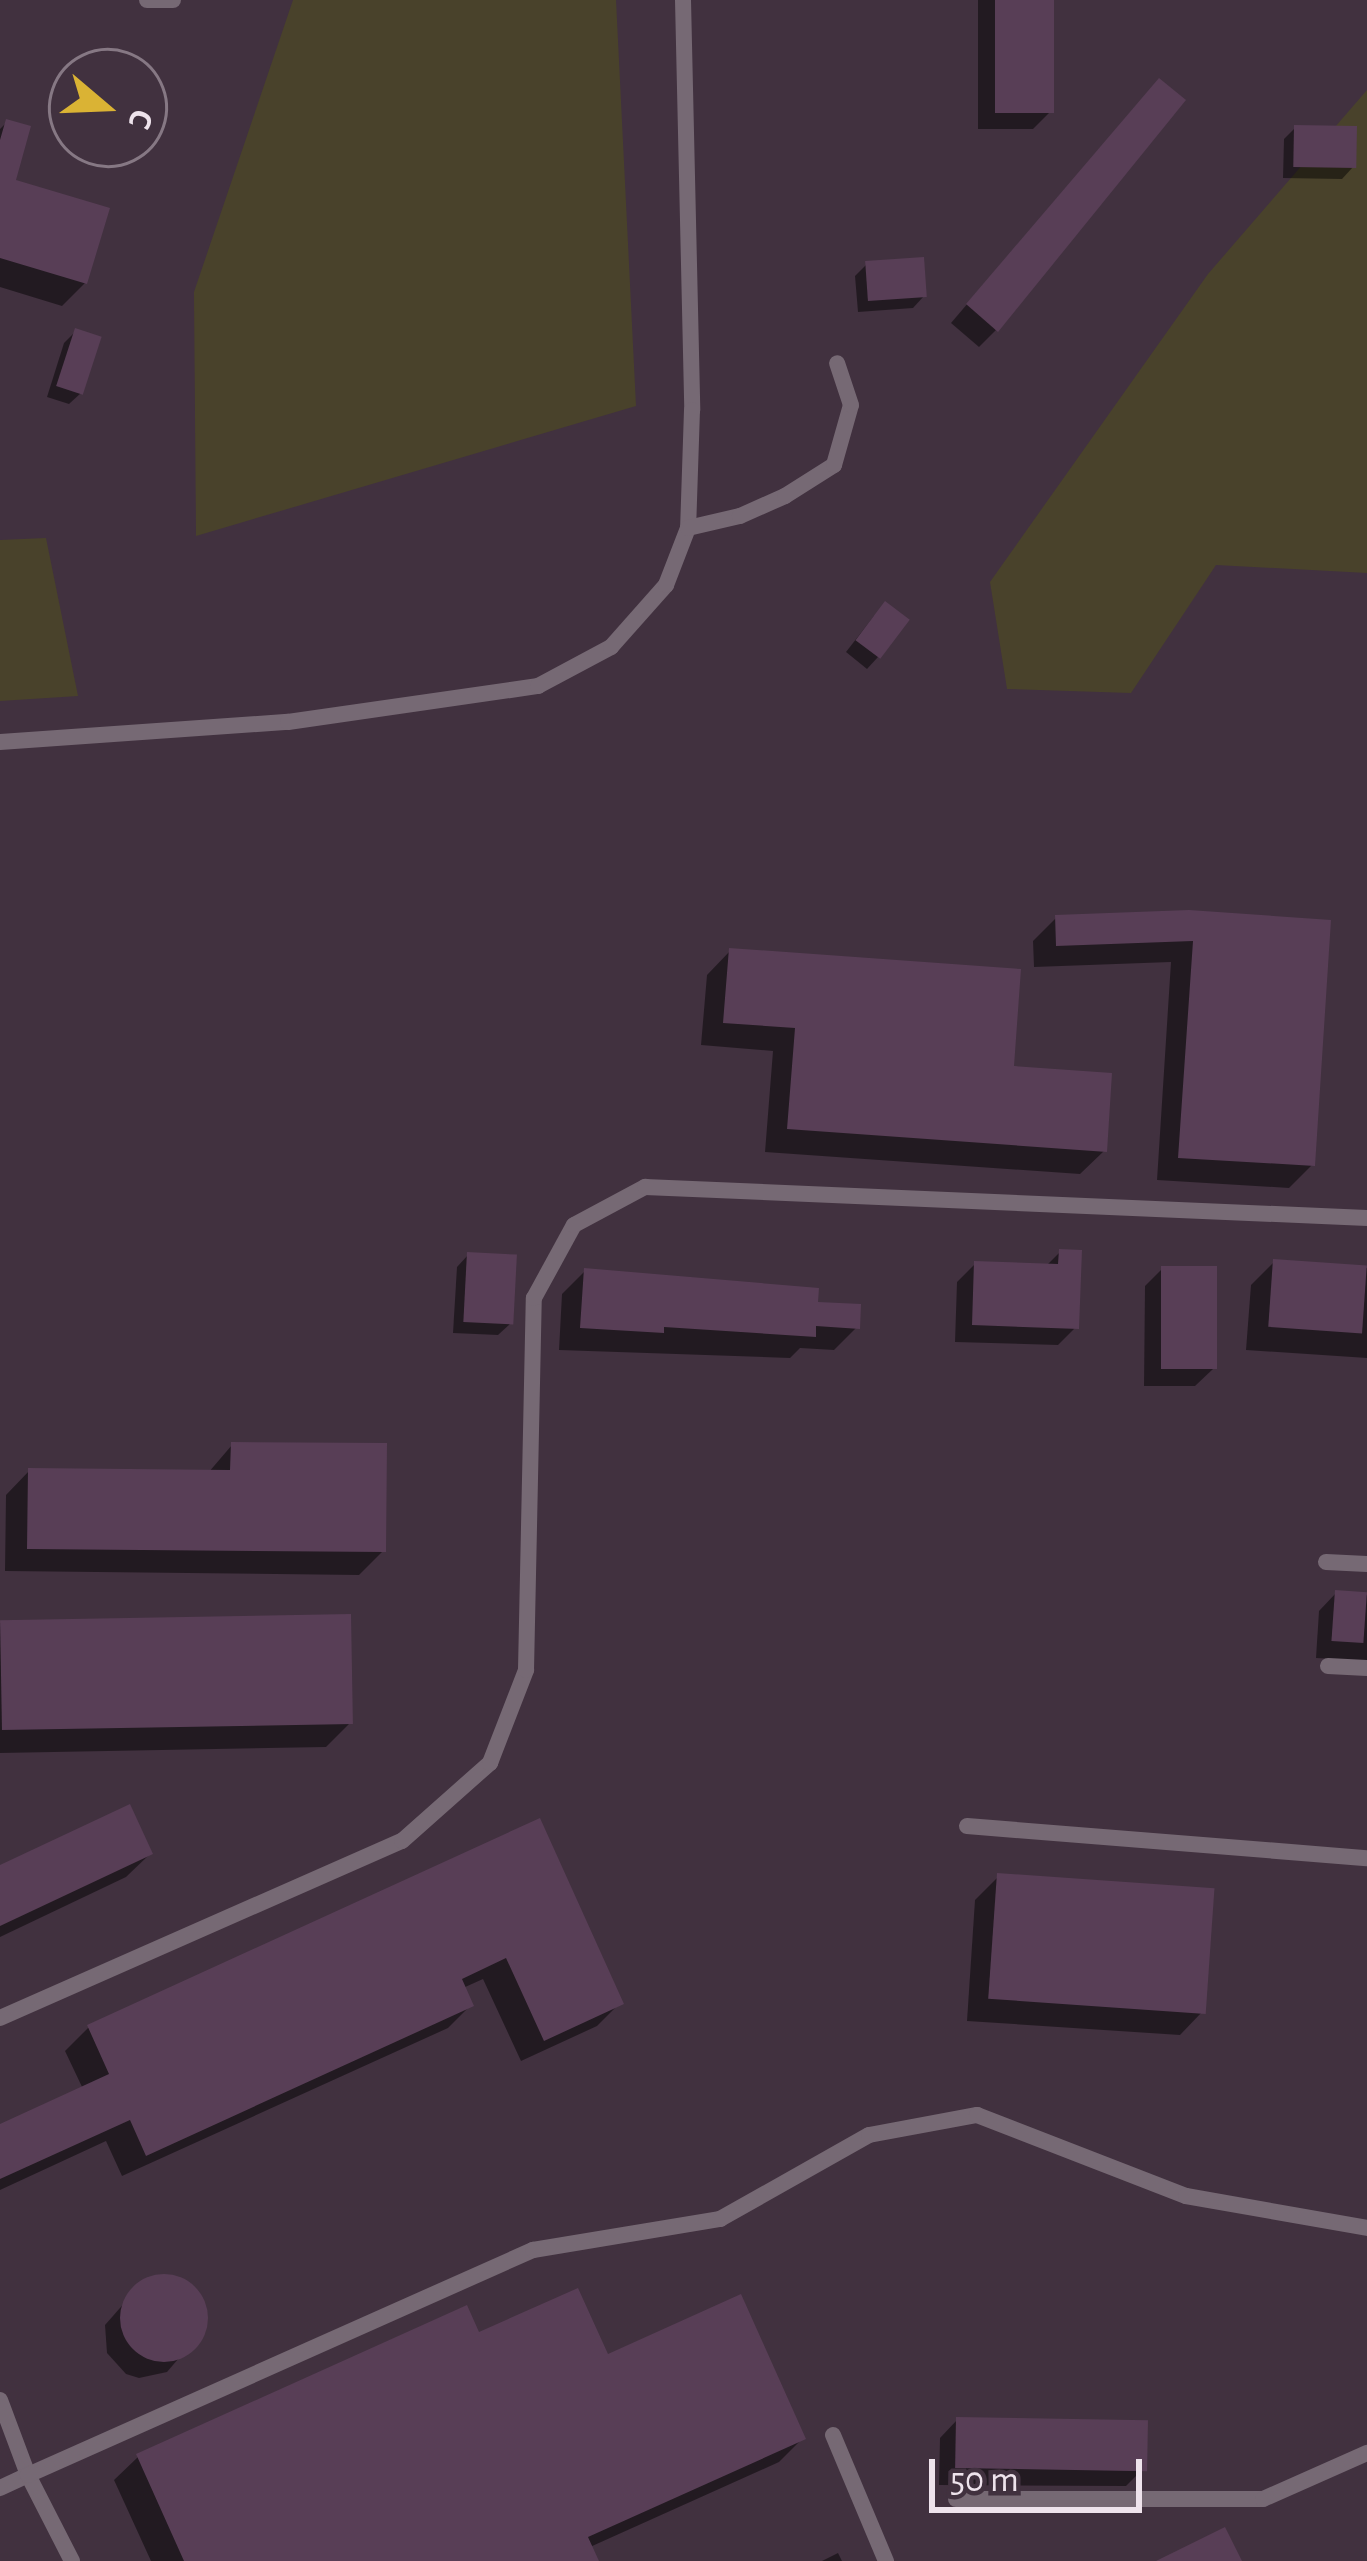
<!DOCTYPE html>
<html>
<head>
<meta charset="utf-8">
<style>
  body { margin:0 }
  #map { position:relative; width:1367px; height:2561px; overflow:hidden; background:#41313f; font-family:"Alegreya Sans",sans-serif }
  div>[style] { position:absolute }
  .green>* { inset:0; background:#49422b }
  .shadow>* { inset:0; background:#0007 }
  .building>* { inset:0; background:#583e56; transform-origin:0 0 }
  .round { border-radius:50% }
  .service>* { height:16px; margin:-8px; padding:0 8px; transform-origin:8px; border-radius:8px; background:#766974 }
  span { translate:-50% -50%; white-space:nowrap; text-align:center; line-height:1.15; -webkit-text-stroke:10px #41313f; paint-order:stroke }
  .north { position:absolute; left:48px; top:48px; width:120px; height:120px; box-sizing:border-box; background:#41313f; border:3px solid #867884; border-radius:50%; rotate:109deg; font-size:33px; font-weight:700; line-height:48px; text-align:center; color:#eee3ec }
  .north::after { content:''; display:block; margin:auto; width:42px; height:54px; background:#dab334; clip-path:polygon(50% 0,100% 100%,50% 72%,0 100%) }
  .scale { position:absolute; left:929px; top:2459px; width:213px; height:54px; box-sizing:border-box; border:6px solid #eee3ec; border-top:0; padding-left:15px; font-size:36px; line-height:42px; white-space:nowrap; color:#eee3ec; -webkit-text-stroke:9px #41313f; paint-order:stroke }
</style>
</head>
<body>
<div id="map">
  <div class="green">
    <i style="clip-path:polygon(293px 0,616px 0,636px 406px,196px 536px,194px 292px)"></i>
    <i style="clip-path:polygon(1367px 90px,1367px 573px,1216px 565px,1131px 693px,1007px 689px,990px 582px,1208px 274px)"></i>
    <i style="clip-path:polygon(46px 538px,78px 696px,0 701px,0 540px)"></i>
  </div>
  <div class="shadow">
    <i style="clip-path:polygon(978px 0,1051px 0,1051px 111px,1033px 129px,978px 129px)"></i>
    <i style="clip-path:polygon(7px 122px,12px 182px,85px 283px,62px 306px,0 287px,0 129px)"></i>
    <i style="clip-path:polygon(1295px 128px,1353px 167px,1342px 179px,1283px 178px,1284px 139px)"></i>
    <i style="clip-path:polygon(867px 264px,924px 296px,913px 308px,858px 312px,855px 276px)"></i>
    <i style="clip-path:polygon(974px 296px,996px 330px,979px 347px,951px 323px)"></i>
    <i style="clip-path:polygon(76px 331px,81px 393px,69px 404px,47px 397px,64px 343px)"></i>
    <i style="clip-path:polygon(874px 616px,878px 657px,867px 669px,846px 652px)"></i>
    <i style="clip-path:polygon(1189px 913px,1312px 1165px,1289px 1188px,1157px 1180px,1171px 962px,1034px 967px,1033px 941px,1056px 918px)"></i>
    <i style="clip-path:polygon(730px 951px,1011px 1069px,1104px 1151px,1080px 1174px,765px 1152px,773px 1051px,701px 1045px,707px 975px)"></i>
    <i style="clip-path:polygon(1060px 1252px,1076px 1327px,1058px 1345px,955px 1342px,957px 1282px,975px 1264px,1045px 1267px)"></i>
    <i style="clip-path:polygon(468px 1255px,510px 1324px,498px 1335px,453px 1333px,457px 1267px)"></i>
    <i style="clip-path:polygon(1274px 1262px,1367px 1268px,1367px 1358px,1246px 1350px,1251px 1285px)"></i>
    <i style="clip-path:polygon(1162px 1269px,1213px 1369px,1195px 1386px,1144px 1386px,1145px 1286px)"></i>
    <i style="clip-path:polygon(585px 1271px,815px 1305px,857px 1327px,834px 1350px,800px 1348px,790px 1358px,559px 1350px,562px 1294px)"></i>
    <i style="clip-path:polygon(232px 1445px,383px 1551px,359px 1575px,5px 1571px,6px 1495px,29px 1471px,208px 1473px)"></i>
    <i style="clip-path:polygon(1336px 1593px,1367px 1595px,1367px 1661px,1316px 1658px,1319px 1611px)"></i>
    <i style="clip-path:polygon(0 1623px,350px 1723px,326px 1747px,0 1753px)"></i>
    <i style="clip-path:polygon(538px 1822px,620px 2003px,597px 2026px,521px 2061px,483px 1979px,463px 1988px,471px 2005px,448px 2028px,122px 2176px,106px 2141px,0 2190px,0 2127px,83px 2089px,65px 2051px,88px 2028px)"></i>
    <i style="clip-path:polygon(150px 1854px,126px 1877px,0 1937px,0 1868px)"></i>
    <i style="clip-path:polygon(999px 1876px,1203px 2011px,1180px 2035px,967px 2021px,975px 1900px)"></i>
    <i style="clip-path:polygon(170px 2277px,183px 2281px,202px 2302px,203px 2330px,167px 2372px,139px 2378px,126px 2374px,107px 2353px,105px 2325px,142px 2283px)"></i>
    <i style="clip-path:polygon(478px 2336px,606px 2358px,803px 2438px,779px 2462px,590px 2547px,595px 2561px,151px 2561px,114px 2480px,138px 2457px)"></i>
    <i style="clip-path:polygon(957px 2420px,1144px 2468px,1126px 2486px,939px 2485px,940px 2438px)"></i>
    <i style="clip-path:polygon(838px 2553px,842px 2561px,822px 2561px)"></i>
  </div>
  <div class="building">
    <i style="left:995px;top:0;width:59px;height:113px"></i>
    <i style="clip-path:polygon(1159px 78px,1186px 100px,998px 332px,966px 304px)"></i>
    <i style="clip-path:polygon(6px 119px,31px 126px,16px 180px,110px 208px,87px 284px,0 258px,0 140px)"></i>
    <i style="left:1294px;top:125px;width:63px;height:42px;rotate:1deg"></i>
    <i style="left:924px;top:257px;width:40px;height:59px;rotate:86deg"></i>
    <i style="left:75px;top:328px;width:28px;height:61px;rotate:18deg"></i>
    <i style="left:885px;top:601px;width:31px;height:49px;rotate:37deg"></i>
    <i style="clip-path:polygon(1189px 910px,1331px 920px,1315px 1166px,1178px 1158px,1193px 941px,1056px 946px,1055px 915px)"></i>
    <i style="clip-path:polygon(729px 948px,1021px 969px,1014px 1066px,1112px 1073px,1107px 1152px,787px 1129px,795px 1028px,723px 1023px)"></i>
    <i style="clip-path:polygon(1059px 1249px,1082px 1250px,1079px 1329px,972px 1325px,974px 1261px,1058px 1264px)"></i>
    <i style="left:467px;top:1252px;width:50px;height:70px;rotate:3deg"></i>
    <i style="left:1273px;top:1259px;width:94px;height:68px;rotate:4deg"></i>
    <i style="left:1161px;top:1266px;width:56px;height:103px"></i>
    <i style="clip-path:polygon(584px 1268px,819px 1288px,818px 1302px,861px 1304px,860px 1329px,816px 1326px,816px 1337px,664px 1327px,664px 1333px,580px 1328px)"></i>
    <i style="clip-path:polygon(231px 1442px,387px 1443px,386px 1552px,27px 1549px,28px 1468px,230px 1470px)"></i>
    <i style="left:1335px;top:1590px;width:32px;height:51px;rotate:4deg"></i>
    <i style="left:351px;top:1614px;width:110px;height:351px;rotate:89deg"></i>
    <i style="clip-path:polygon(130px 1804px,153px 1854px,0 1926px,0 1865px)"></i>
    <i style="clip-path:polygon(540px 1818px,624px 2004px,544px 2041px,506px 1958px,462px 1979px,474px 2006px,146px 2156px,130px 2120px,0 2179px,0 2124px,109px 2074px,87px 2025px)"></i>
    <i style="left:997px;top:1873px;width:218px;height:126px;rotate:4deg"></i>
    <i class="round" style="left:120px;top:2274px;width:88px;height:88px"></i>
    <i style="clip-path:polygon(578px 2288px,608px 2354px,741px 2294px,806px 2439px,588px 2537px,599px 2561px,184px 2561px,136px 2454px,467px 2305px,479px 2332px)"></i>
    <i style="left:956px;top:2417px;width:192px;height:51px;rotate:1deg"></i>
    <i style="clip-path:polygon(1225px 2527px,1242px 2561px,1156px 2561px)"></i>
  </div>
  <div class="service">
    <i style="left:147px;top:0;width:26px"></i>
    <i style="left:683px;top:0;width:410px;rotate:88.7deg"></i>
    <i style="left:692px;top:410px;width:118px;rotate:91.9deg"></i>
    <i style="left:0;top:742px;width:289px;rotate:-4deg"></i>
    <i style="left:288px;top:722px;width:253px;rotate:-8.2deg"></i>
    <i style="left:538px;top:686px;width:83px;rotate:-28.1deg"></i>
    <i style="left:611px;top:647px;width:83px;rotate:-48.4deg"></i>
    <i style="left:666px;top:585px;width:61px;rotate:-68.9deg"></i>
    <i style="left:688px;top:528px;width:53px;rotate:-13deg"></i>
    <i style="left:740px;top:516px;width:49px;rotate:-24deg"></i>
    <i style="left:785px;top:496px;width:58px;rotate:-32.3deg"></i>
    <i style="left:834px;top:465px;width:62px;rotate:-74.2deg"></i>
    <i style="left:851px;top:405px;width:44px;rotate:-108.4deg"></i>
    <i style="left:1326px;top:1562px;width:41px;rotate:2.8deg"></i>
    <i style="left:1328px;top:1666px;width:39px;rotate:3deg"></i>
    <i style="left:967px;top:1826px;width:401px;rotate:4.6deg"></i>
    <i style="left:0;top:2018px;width:439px;rotate:-23.8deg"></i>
    <i style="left:402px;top:1841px;width:118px;rotate:-41.6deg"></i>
    <i style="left:490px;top:1763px;width:100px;rotate:-68.8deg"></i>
    <i style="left:526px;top:1670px;width:372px;rotate:-88.8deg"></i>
    <i style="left:534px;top:1298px;width:83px;rotate:-61.3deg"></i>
    <i style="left:574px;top:1225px;width:81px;rotate:-28.2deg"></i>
    <i style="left:645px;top:1187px;width:723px;rotate:2.46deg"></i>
    <i style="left:0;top:2400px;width:80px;rotate:69.5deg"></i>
    <i style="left:28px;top:2475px;width:31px;rotate:155deg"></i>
    <i style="left:833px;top:2435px;width:137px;rotate:67.2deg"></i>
    <i style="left:956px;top:2499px;width:307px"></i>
    <i style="left:1263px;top:2499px;width:114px;rotate:-23.9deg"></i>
    <i style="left:72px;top:2561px;width:97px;rotate:-117.1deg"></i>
    <i style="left:28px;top:2475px;width:553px;rotate:-24.02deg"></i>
    <i style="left:533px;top:2250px;width:190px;rotate:-9.4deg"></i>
    <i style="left:720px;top:2219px;width:171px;rotate:-29.4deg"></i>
    <i style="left:869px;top:2135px;width:110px;rotate:-10.5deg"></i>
    <i style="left:977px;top:2115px;width:224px;rotate:21.2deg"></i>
    <i style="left:1186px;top:2196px;width:184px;rotate:10deg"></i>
  </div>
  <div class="north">С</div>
  <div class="scale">50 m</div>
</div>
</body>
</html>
